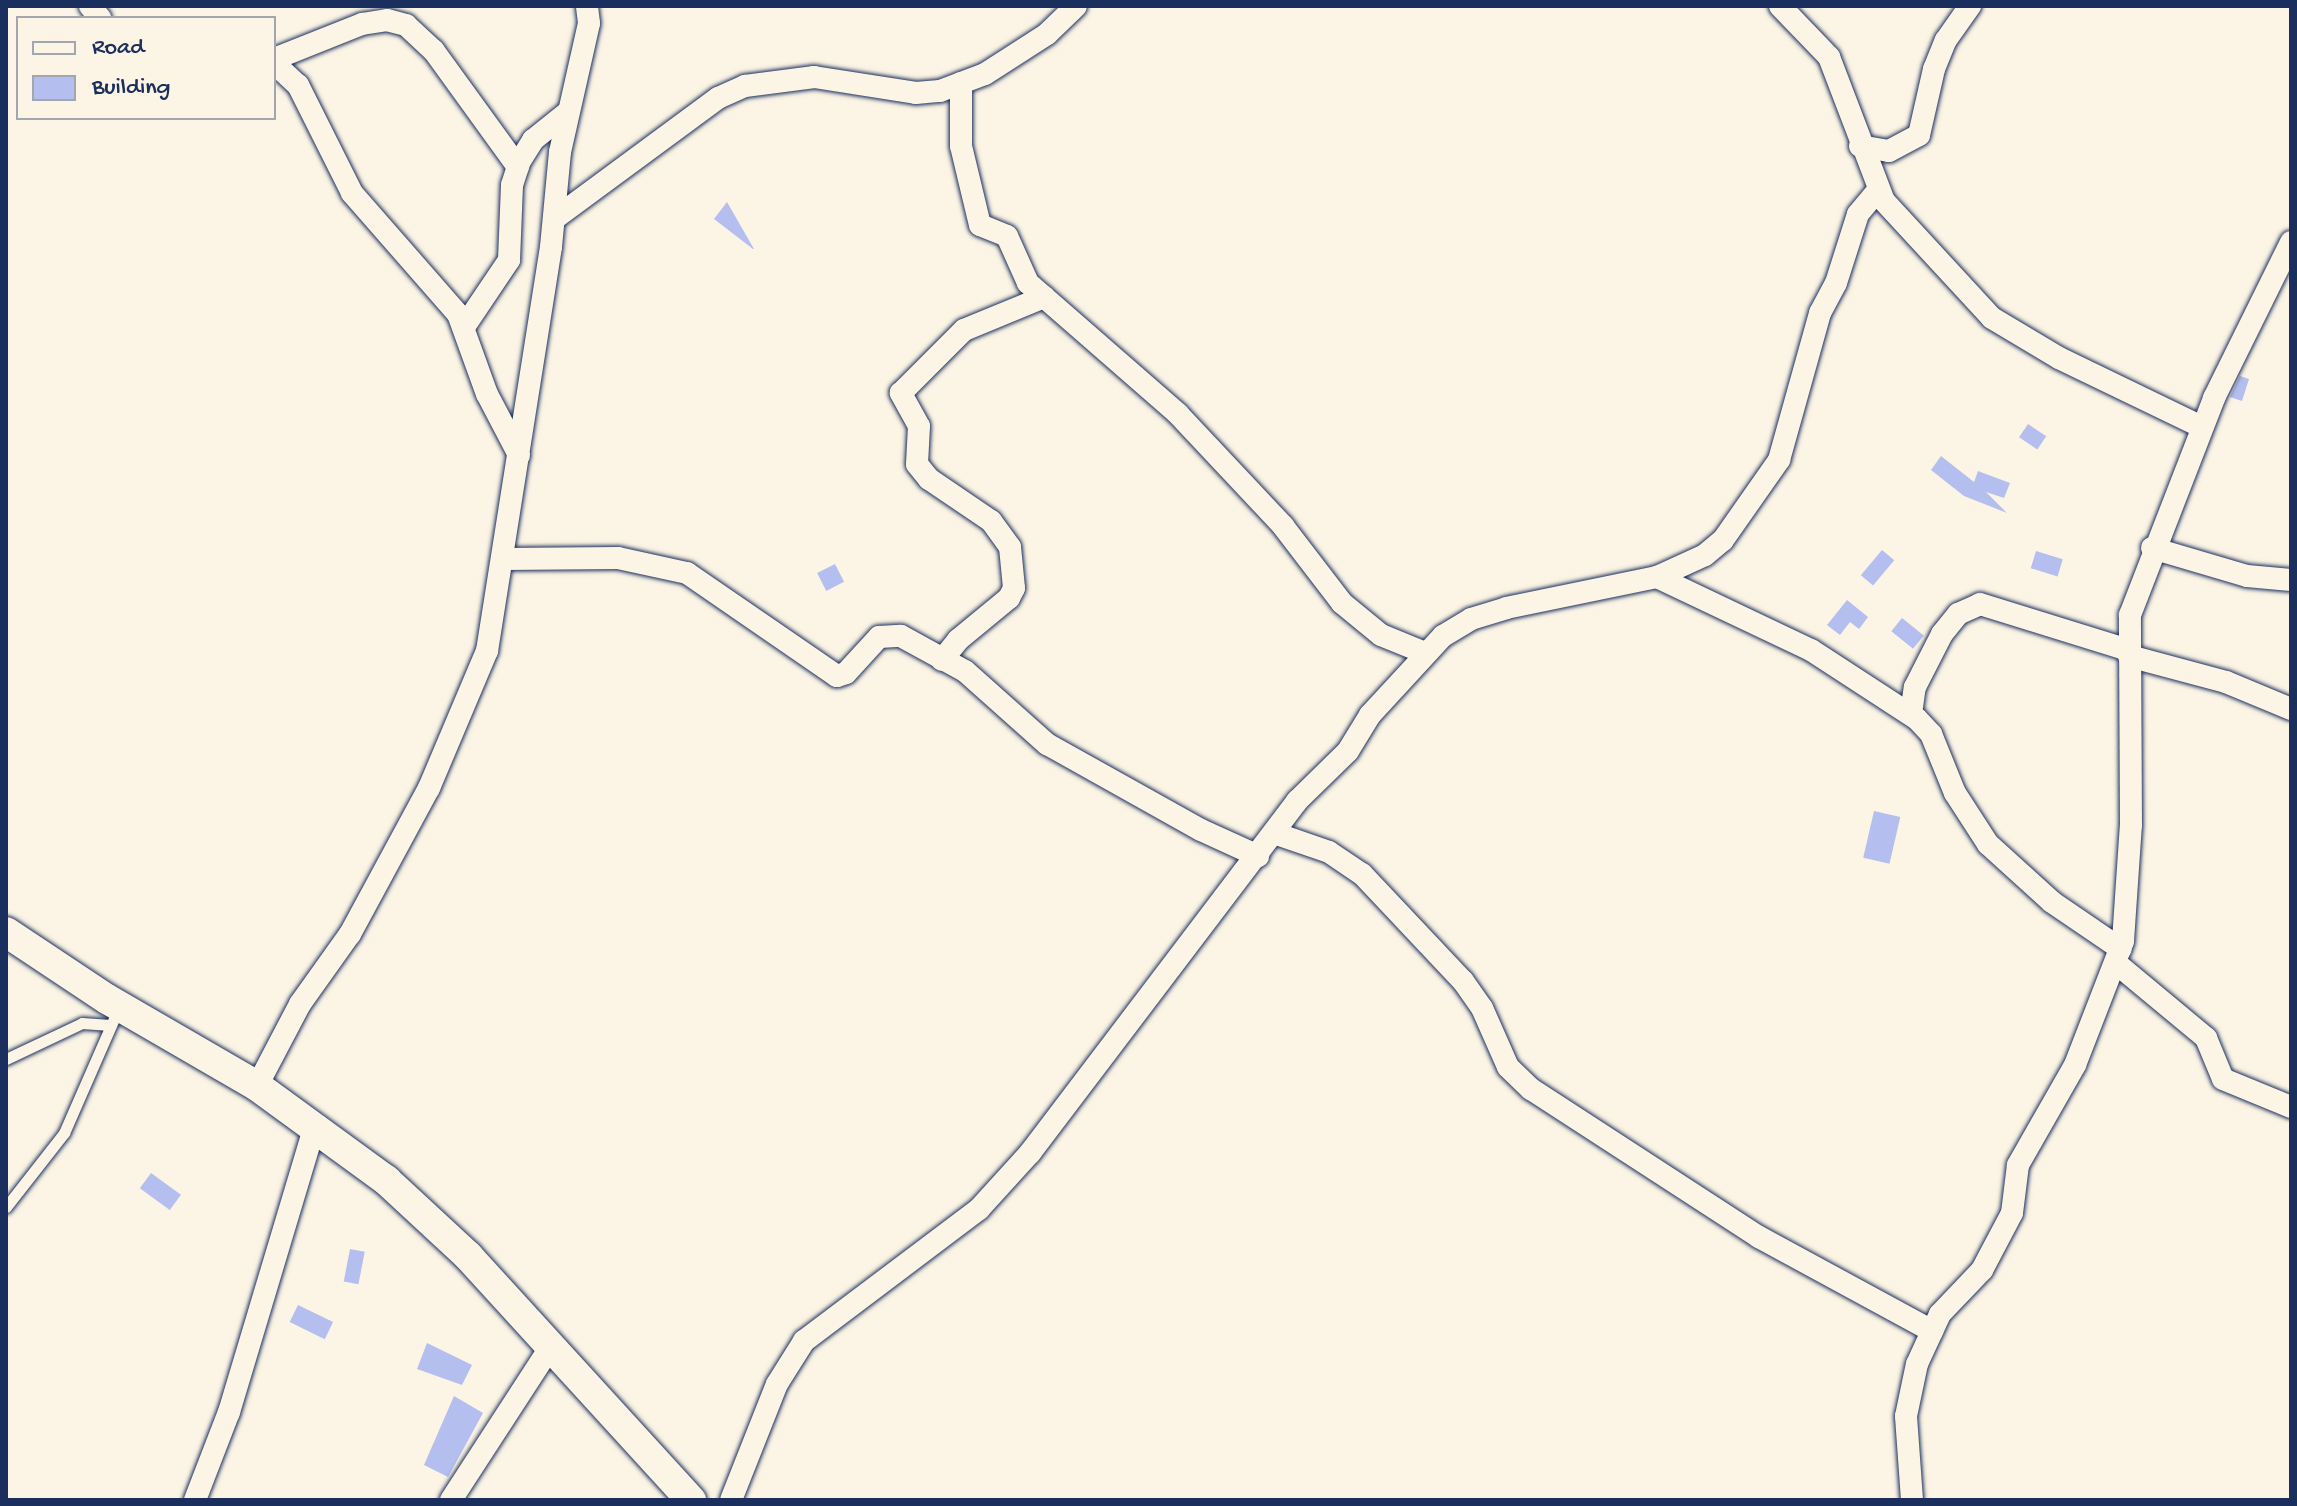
<!DOCTYPE html>
<html>
<head>
<meta charset="utf-8">
<style>
  body { margin:0 }
  #map { position:relative; width:2297px; height:1506px; overflow:hidden; background:#fcf5e5; font-family:"Gochi Hand",sans-serif }
  div>[style] { position:absolute }
  .building>* { inset:0; background:#b4beef; transform-origin:0 0 }
  .roads { filter:drop-shadow(0 0 2px #1b2f5e) drop-shadow(0 0 2px #1b2f5e) }
  .lane>* { height:11px; margin:-5.5px; padding:0 5.5px; transform-origin:5.5px; border-radius:5.5px; background:#fcf5e5 }
  .street>* { height:22px; margin:-11px; padding:0 11px; transform-origin:11px; border-radius:11px; background:#fcf5e5 }
  .secondary>* { height:30px; margin:-15px; padding:0 15px; transform-origin:15px; border-radius:15px; background:#fcf5e5 }
  span { translate:-50% -50%; white-space:nowrap; text-align:center; line-height:1.15; -webkit-text-stroke:8px #fcf5e5; paint-order:stroke }
  .frame { position:absolute; inset:0; border:8px solid #1b2f5e; pointer-events:none }
  .legend { position:absolute; left:16px; top:16px; width:260px; height:104px; box-sizing:border-box; background:#fcf5e5; border:2px solid #a2a6af; margin:0; padding:10px 14px; list-style:none; font-size:24px; color:#1b2f5e }
  .legend li { display:flex; align-items:center; gap:16px; height:40px }
  .legend b { width:40px; border:2px solid #a2a6af }
</style>
</head>
<body>
<div id="map">
  <div class="building">
    <i style="clip-path:polygon(727px 202px,754px 249px,753px 249px,714px 219px)"></i>
    <i style="clip-path:polygon(2240px 376px,2249px 379px,2242px 401px,2230px 397px)"></i>
    <i style="left:2028px;top:424px;width:22px;height:16px;rotate:34deg"></i>
    <i style="clip-path:polygon(1941px 456px,1974px 482px,1978px 471px,2010px 483px,2004px 498px,1986px 492px,2007px 513px,1964px 496px,1931px 470px)"></i>
    <i style="left:1882px;top:550px;width:16px;height:33px;rotate:40deg"></i>
    <i style="left:2036px;top:551px;width:28px;height:18px;rotate:17deg"></i>
    <i style="left:835px;top:564px;width:20px;height:20px;rotate:63deg"></i>
    <i style="clip-path:polygon(1847px 600px,1868px 617px,1859px 629px,1850px 622px,1840px 635px,1827px 625px)"></i>
    <i style="left:1902px;top:618px;width:28px;height:17px;rotate:39deg"></i>
    <i style="left:1874px;top:811px;width:27px;height:48px;rotate:13deg"></i>
    <i style="left:151px;top:1173px;width:37px;height:19px;rotate:36deg"></i>
    <i style="left:350px;top:1249px;width:15px;height:33px;rotate:11deg"></i>
    <i style="left:298px;top:1305px;width:39px;height:19px;rotate:26deg"></i>
    <i style="clip-path:polygon(427px 1343px,472px 1365px,462px 1385px,417px 1369px)"></i>
    <i style="clip-path:polygon(454px 1396px,483px 1413px,448px 1477px,424px 1465px)"></i>
  </div>
  <div class="roads">
    <div class="lane">
      <i style="left:6px;top:1059px;width:84px;rotate:-25.3deg"></i>
      <i style="left:82px;top:1023px;width:28px;rotate:4deg"></i>
      <i style="left:6px;top:1207px;width:94px;rotate:-51.9deg"></i>
      <i style="left:64px;top:1133px;width:137px;rotate:-66.4deg"></i>
    </div>
    <div class="street">
      <i style="left:90px;top:6px;width:16px;rotate:50deg"></i>
      <i style="left:1780px;top:6px;width:71px;rotate:46.1deg"></i>
      <i style="left:1829px;top:57px;width:154px;rotate:69.1deg"></i>
      <i style="left:1884px;top:201px;width:159px;rotate:47.3deg"></i>
      <i style="left:1992px;top:318px;width:78px;rotate:30.8deg"></i>
      <i style="left:2059px;top:358px;width:159px;rotate:25.8deg"></i>
      <i style="left:274px;top:59px;width:95px;rotate:-21.7deg"></i>
      <i style="left:362px;top:24px;width:25px;rotate:-9deg"></i>
      <i style="left:387px;top:20px;width:20px;rotate:15deg"></i>
      <i style="left:406px;top:25px;width:38px;rotate:43deg"></i>
      <i style="left:434px;top:51px;width:143px;rotate:54.1deg"></i>
      <i style="left:274px;top:63px;width:33px;rotate:43deg"></i>
      <i style="left:298px;top:85px;width:121px;rotate:63.4deg"></i>
      <i style="left:352px;top:193px;width:161px;rotate:48.8deg"></i>
      <i style="left:458px;top:314px;width:85px;rotate:70.1deg"></i>
      <i style="left:487px;top:394px;width:69px;rotate:62.3deg"></i>
      <i style="left:961px;top:83px;width:63px;rotate:90deg"></i>
      <i style="left:961px;top:146px;width:81px;rotate:76.5deg"></i>
      <i style="left:980px;top:225px;width:29px;rotate:22deg"></i>
      <i style="left:1007px;top:236px;width:51px;rotate:65.9deg"></i>
      <i style="left:1028px;top:283px;width:199px;rotate:41.1deg"></i>
      <i style="left:1178px;top:414px;width:154px;rotate:46.8deg"></i>
      <i style="left:1283px;top:526px;width:97px;rotate:52.5deg"></i>
      <i style="left:1342px;top:603px;width:50px;rotate:39.4deg"></i>
      <i style="left:1381px;top:635px;width:48px;rotate:22.2deg"></i>
      <i style="left:1860px;top:146px;width:29px;rotate:10deg"></i>
      <i style="left:1889px;top:151px;width:34px;rotate:-28deg"></i>
      <i style="left:1919px;top:135px;width:68px;rotate:-77.2deg"></i>
      <i style="left:1934px;top:69px;width:31px;rotate:-68deg"></i>
      <i style="left:1946px;top:40px;width:42px;rotate:-54.8deg"></i>
      <i style="left:554px;top:219px;width:204px;rotate:-36.4deg"></i>
      <i style="left:718px;top:98px;width:30px;rotate:-24deg"></i>
      <i style="left:745px;top:86px;width:70px;rotate:-7.4deg"></i>
      <i style="left:814px;top:77px;width:103px;rotate:8.9deg"></i>
      <i style="left:916px;top:93px;width:24px;rotate:-5deg"></i>
      <i style="left:940px;top:91px;width:48px;rotate:-20.7deg"></i>
      <i style="left:985px;top:74px;width:74px;rotate:-32.8deg"></i>
      <i style="left:1047px;top:34px;width:40px;rotate:-44deg"></i>
      <i style="left:464px;top:327px;width:81px;rotate:-56.1deg"></i>
      <i style="left:509px;top:260px;width:75px;rotate:-87.7deg"></i>
      <i style="left:512px;top:185px;width:25px;rotate:-72deg"></i>
      <i style="left:520px;top:161px;width:25px;rotate:-58deg"></i>
      <i style="left:533px;top:140px;width:43px;rotate:-38.5deg"></i>
      <i style="left:2152px;top:548px;width:99px;rotate:16.4deg"></i>
      <i style="left:2247px;top:576px;width:44px;rotate:5.2deg"></i>
      <i style="left:504px;top:559px;width:114px;rotate:-0.5deg"></i>
      <i style="left:618px;top:558px;width:71px;rotate:12.3deg"></i>
      <i style="left:687px;top:573px;width:182px;rotate:34.5deg"></i>
      <i style="left:837px;top:676px;width:9px;rotate:-18deg"></i>
      <i style="left:846px;top:673px;width:49px;rotate:-47.5deg"></i>
      <i style="left:879px;top:637px;width:22px;rotate:-3deg"></i>
      <i style="left:901px;top:636px;width:73px;rotate:28.7deg"></i>
      <i style="left:965px;top:671px;width:110px;rotate:41.7deg"></i>
      <i style="left:1047px;top:744px;width:176px;rotate:29.2deg"></i>
      <i style="left:1201px;top:830px;width:63px;rotate:24.5deg"></i>
      <i style="left:1657px;top:577px;width:170px;rotate:25.4deg"></i>
      <i style="left:1811px;top:650px;width:126px;rotate:33.1deg"></i>
      <i style="left:1917px;top:719px;width:21px;rotate:47deg"></i>
      <i style="left:1931px;top:734px;width:64px;rotate:67.9deg"></i>
      <i style="left:1955px;top:793px;width:61px;rotate:57.1deg"></i>
      <i style="left:1988px;top:844px;width:86px;rotate:42.2deg"></i>
      <i style="left:2052px;top:902px;width:83px;rotate:34.3deg"></i>
      <i style="left:2129px;top:656px;width:100px;rotate:15deg"></i>
      <i style="left:2226px;top:682px;width:70px;rotate:22.6deg"></i>
      <i style="left:942px;top:660px;width:26px;rotate:-51deg"></i>
      <i style="left:958px;top:640px;width:66px;rotate:-39.5deg"></i>
      <i style="left:1009px;top:598px;width:11px;rotate:-63deg"></i>
      <i style="left:1014px;top:588px;width:41px;rotate:-95.6deg"></i>
      <i style="left:1010px;top:547px;width:32px;rotate:-126deg"></i>
      <i style="left:991px;top:521px;width:75px;rotate:-145.9deg"></i>
      <i style="left:929px;top:479px;width:19px;rotate:-129deg"></i>
      <i style="left:917px;top:464px;width:38px;rotate:-87deg"></i>
      <i style="left:919px;top:426px;width:38px;rotate:-119deg"></i>
      <i style="left:901px;top:393px;width:89px;rotate:-45deg"></i>
      <i style="left:964px;top:330px;width:87px;rotate:-22.4deg"></i>
      <i style="left:1911px;top:714px;width:27px;rotate:-82deg"></i>
      <i style="left:1915px;top:687px;width:59px;rotate:-63deg"></i>
      <i style="left:1942px;top:634px;width:26px;rotate:-51deg"></i>
      <i style="left:1958px;top:614px;width:24px;rotate:-24deg"></i>
      <i style="left:1980px;top:604px;width:156px;rotate:17.2deg"></i>
      <i style="left:1274px;top:833px;width:58px;rotate:19.1deg"></i>
      <i style="left:1329px;top:852px;width:40px;rotate:34deg"></i>
      <i style="left:1362px;top:874px;width:147px;rotate:46.7deg"></i>
      <i style="left:1463px;top:981px;width:33px;rotate:55deg"></i>
      <i style="left:1482px;top:1008px;width:64px;rotate:66.2deg"></i>
      <i style="left:1508px;top:1067px;width:32px;rotate:44deg"></i>
      <i style="left:1531px;top:1089px;width:272px;rotate:33deg"></i>
      <i style="left:1759px;top:1237px;width:197px;rotate:28.5deg"></i>
      <i style="left:2117px;top:964px;width:116px;rotate:39.7deg"></i>
      <i style="left:2206px;top:1038px;width:44px;rotate:67.5deg"></i>
      <i style="left:2223px;top:1079px;width:74px;rotate:22.4deg"></i>
      <i style="left:257px;top:1086px;width:93px;rotate:-62.3deg"></i>
      <i style="left:300px;top:1004px;width:86px;rotate:-54.5deg"></i>
      <i style="left:350px;top:934px;width:166px;rotate:-61.6deg"></i>
      <i style="left:429px;top:788px;width:149px;rotate:-67.1deg"></i>
      <i style="left:487px;top:651px;width:409px;rotate:-81deg"></i>
      <i style="left:551px;top:247px;width:95px;rotate:-84.6deg"></i>
      <i style="left:560px;top:152px;width:132px;rotate:-77.3deg"></i>
      <i style="left:589px;top:23px;width:17px;rotate:-97deg"></i>
      <i style="left:195px;top:1500px;width:94px;rotate:-68.9deg"></i>
      <i style="left:229px;top:1412px;width:296px;rotate:-73.3deg"></i>
      <i style="left:451px;top:1500px;width:184px;rotate:-57deg"></i>
      <i style="left:731px;top:1500px;width:125px;rotate:-68.4deg"></i>
      <i style="left:777px;top:1384px;width:51px;rotate:-57.9deg"></i>
      <i style="left:804px;top:1341px;width:219px;rotate:-37deg"></i>
      <i style="left:979px;top:1209px;width:76px;rotate:-47.7deg"></i>
      <i style="left:1030px;top:1153px;width:442px;rotate:-52.8deg"></i>
      <i style="left:1297px;top:801px;width:71px;rotate:-44.4deg"></i>
      <i style="left:1348px;top:751px;width:42px;rotate:-58.6deg"></i>
      <i style="left:1370px;top:715px;width:108px;rotate:-47.3deg"></i>
      <i style="left:1443px;top:636px;width:33px;rotate:-31deg"></i>
      <i style="left:1471px;top:619px;width:37px;rotate:-17deg"></i>
      <i style="left:1506px;top:608px;width:154px;rotate:-11.6deg"></i>
      <i style="left:1657px;top:577px;width:53px;rotate:-24.6deg"></i>
      <i style="left:1705px;top:555px;width:23px;rotate:-40deg"></i>
      <i style="left:1723px;top:540px;width:98px;rotate:-55deg"></i>
      <i style="left:1779px;top:460px;width:153px;rotate:-74.4deg"></i>
      <i style="left:1820px;top:313px;width:34px;rotate:-62deg"></i>
      <i style="left:1836px;top:283px;width:72px;rotate:-72.3deg"></i>
      <i style="left:1858px;top:214px;width:31px;rotate:-50deg"></i>
      <i style="left:1912px;top:1500px;width:84px;rotate:-94.1deg"></i>
      <i style="left:1906px;top:1416px;width:53px;rotate:-78.1deg"></i>
      <i style="left:1917px;top:1364px;width:55px;rotate:-65.3deg"></i>
      <i style="left:1940px;top:1314px;width:61px;rotate:-46.3deg"></i>
      <i style="left:1982px;top:1270px;width:64px;rotate:-62.2deg"></i>
      <i style="left:2012px;top:1213px;width:48px;rotate:-82.9deg"></i>
      <i style="left:2018px;top:1165px;width:115px;rotate:-60.3deg"></i>
      <i style="left:2075px;top:1065px;width:133px;rotate:-68.8deg"></i>
      <i style="left:2123px;top:941px;width:116px;rotate:-86.1deg"></i>
      <i style="left:2131px;top:825px;width:210px;rotate:-90.3deg"></i>
      <i style="left:2130px;top:615px;width:233px;rotate:-68.8deg"></i>
      <i style="left:2214px;top:398px;width:174px;rotate:-63.7deg"></i>
    </div>
    <div class="secondary">
      <i style="left:6px;top:932px;width:121px;rotate:33.6deg"></i>
      <i style="left:107px;top:999px;width:173px;rotate:30.1deg"></i>
      <i style="left:257px;top:1086px;width:160px;rotate:36.1deg"></i>
      <i style="left:386px;top:1180px;width:112px;rotate:42.8deg"></i>
      <i style="left:468px;top:1256px;width:331px;rotate:47.6deg"></i>
    </div>
  </div>
  <div class="frame"></div>
  <ul class="legend">
  <li><b style="height:10px;background:#fcf5e5"></b>Road</li>
  <li><b style="height:22px;background:#b4beef"></b>Building</li>
  </ul>
</div>
</body>
</html>
